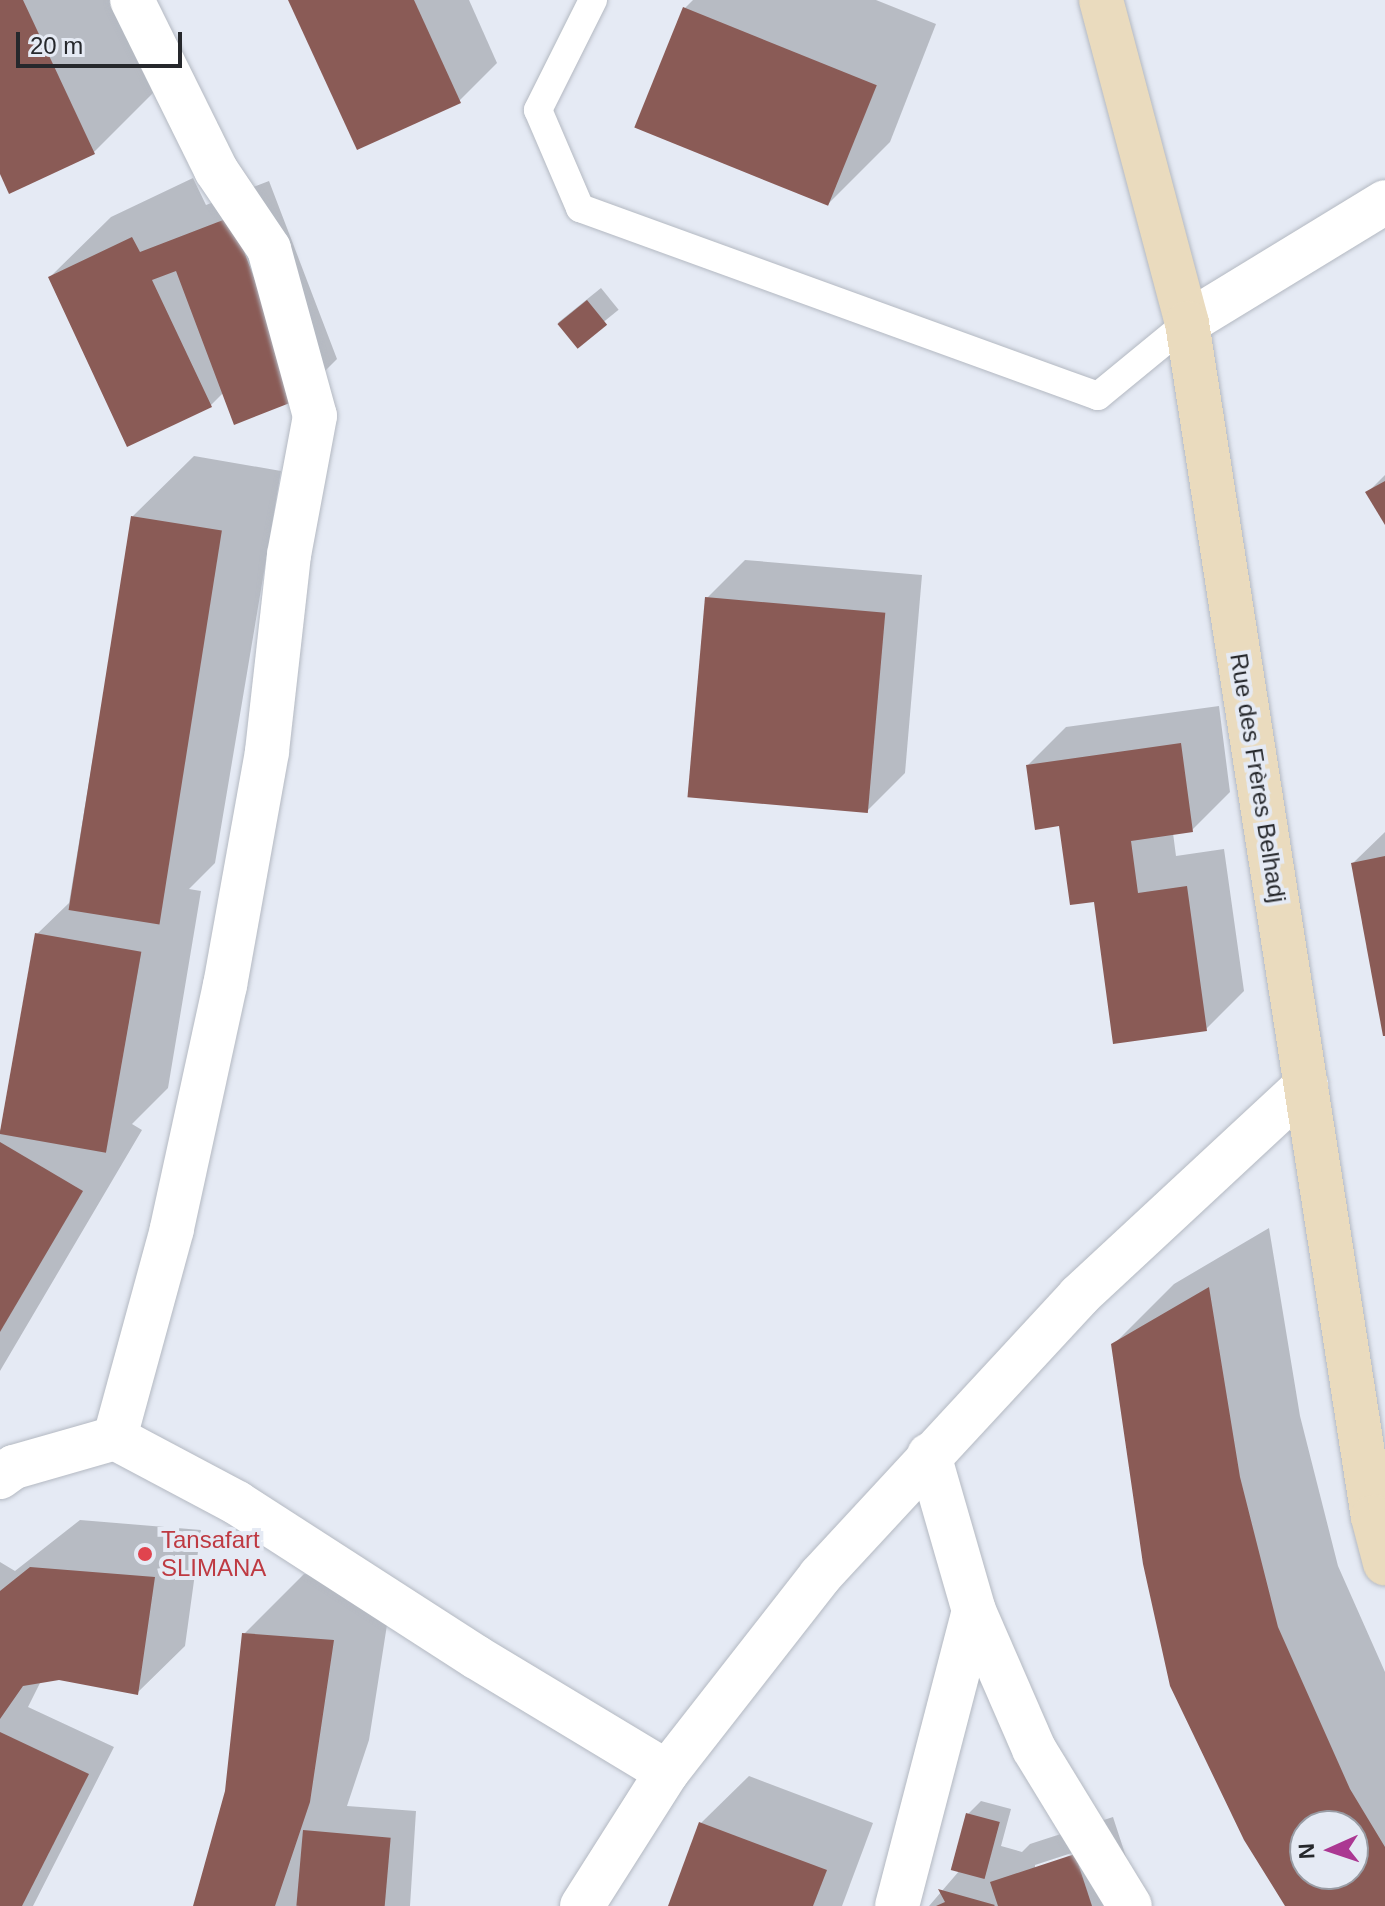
<!DOCTYPE html>
<html>
<head>
<meta charset="utf-8">
<style>
  body { margin:0 }
  #map { position:relative; width:1385px; height:1906px; overflow:hidden; background:#e5eaf4; font-family:Arial,sans-serif }
  div>[style] { position:absolute }
  .shadow>* { inset:0; background:#0003; transform-origin:0 0 }
  .building>* { inset:0; background:#8a5b56; transform-origin:0 0 }
  .roads { filter:drop-shadow(0 0 2px #b4b9c2) drop-shadow(0 0 2px #b4b9c2) }
  .service>* { height:28px; margin:-14px; padding:0 14px; transform-origin:14px; border-radius:14px; background:#fff }
  .minor>* { height:44px; margin:-22px; padding:0 22px; transform-origin:22px; border-radius:22px; background:#fff }
  .secondary>* { height:44px; margin:-22px; padding:0 22px; transform-origin:22px; border-radius:22px; background:#eadbbe }
  .dots>* { width:22px; height:22px; translate:-50% -50%; box-sizing:border-box; border:4px solid #e5eaf4; border-radius:50% }
  span { translate:-50% -50%; white-space:nowrap; text-align:center; line-height:1.15; -webkit-text-stroke:8px #e5eaf4; paint-order:stroke }
  .street-label { font-size:24px; color:#26282c }
  .health-label { font-size:24px; color:#be3a42 }
  .left { translate:0 -50%; text-align:left }
  .north { position:absolute; left:1289px; top:1810px; width:80px; height:80px; box-sizing:border-box; background:#e5eaf4; border:2px solid #999ca4; border-radius:50%; rotate:267deg; font-size:22px; font-weight:700; line-height:32px; text-align:center; color:#26282c }
  .north::after { content:''; display:block; margin:auto; width:28px; height:36px; background:#ab3892; clip-path:polygon(50% 0,100% 100%,50% 72%,0 100%) }
  .scale { position:absolute; left:16px; top:32px; width:166px; height:36px; box-sizing:border-box; border:4px solid #26282c; border-top:0; padding-left:10px; font-size:24px; line-height:28px; white-space:nowrap; color:#26282c; -webkit-text-stroke:6px #e5eaf4; paint-order:stroke }
</style>
</head>
<body>
<div id="map">
  <div class="shadow">
    <i style="clip-path:polygon(0 0,111px 0,154px 92px,94px 152px,0 169px)"></i>
    <i style="clip-path:polygon(290px 0,469px 0,497px 63px,459px 101px)"></i>
    <i style="clip-path:polygon(693px 0,876px 0,936px 24px,890px 142px,829px 203px,685px 8px)"></i>
    <i style="clip-path:polygon(193px 178px,206px 205px,269px 181px,337px 359px,299px 397px,224px 392px,210px 406px,50px 277px,111px 217px)"></i>
    <i style="left:601px;top:288px;width:28px;height:55px;rotate:51deg"></i>
    <i style="clip-path:polygon(194px 456px,281px 471px,215px 863px,189px 889px,201px 891px,168px 1088px,132px 1124px,142px 1130px,0 1371px,0 1130px,5px 1126px,37px 934px,69px 903px,133px 516px)"></i>
    <i style="clip-path:polygon(1385px 475px,1385px 521px,1367px 493px)"></i>
    <i style="clip-path:polygon(745px 560px,922px 575px,905px 773px,867px 811px,707px 598px)"></i>
    <i style="clip-path:polygon(1219px 706px,1230px 792px,1192px 830px,1173px 833px,1176px 856px,1224px 849px,1244px 991px,1206px 1029px,1095px 899px,1061px 824px,1028px 765px,1066px 727px)"></i>
    <i style="clip-path:polygon(1385px 832px,1385px 1034px,1353px 863px)"></i>
    <i style="clip-path:polygon(evenodd,1269px 1228px,1300px 1416px,1338px 1566px,1385px 1672px,1385px 1906px,1287px 1906px,1113px 1345px,1174px 1284px,1269px 1228px,1305px 1826px,1353px 1826px,1353px 1874px,1305px 1874px,1305px 1826px)"></i>
    <i style="clip-path:polygon(80px 1520px,201px 1530px,185px 1646px,137px 1693px,59px 1678px,41px 1681px,28px 1707px,114px 1747px,33px 1906px,0 1906px,0 1562px,15px 1571px)"></i>
    <i style="clip-path:polygon(304px 1574px,394px 1580px,369px 1740px,347px 1806px,416px 1811px,410px 1906px,195px 1906px,227px 1791px,244px 1634px)"></i>
    <i style="clip-path:polygon(749px 1776px,873px 1823px,842px 1906px,670px 1906px,701px 1823px)"></i>
    <i style="clip-path:polygon(evenodd,981px 1801px,1011px 1809px,1001px 1846px,1022px 1852px,1030px 1844px,1113px 1817px,1142px 1906px,929px 1906px,960px 1870px,968px 1814px,981px 1801px,1084px 1849px,1085px 1852px,1035px 1869px,1035px 1865px,1084px 1849px)"></i>
  </div>
  <div class="building">
    <i style="clip-path:polygon(0 0,23px 0,95px 154px,9px 194px,0 174px)"></i>
    <i style="clip-path:polygon(288px 0,414px 0,461px 103px,357px 150px)"></i>
    <i style="left:683px;top:7px;width:209px;height:130px;rotate:22deg"></i>
    <i style="clip-path:polygon(231px 217px,300px 399px,234px 425px,176px 271px,152px 280px,212px 407px,127px 447px,48px 277px,132px 237px,140px 252px)"></i>
    <i style="left:587px;top:300px;width:32px;height:38px;rotate:51deg"></i>
    <i style="clip-path:polygon(1385px 481px,1385px 525px,1365px 492px)"></i>
    <i style="left:131px;top:516px;width:92px;height:399px;rotate:9deg"></i>
    <i style="left:705px;top:597px;width:181px;height:201px;rotate:5deg"></i>
    <i style="clip-path:polygon(1181px 743px,1193px 832px,1131px 841px,1138px 893px,1187px 886px,1207px 1031px,1113px 1044px,1094px 902px,1070px 905px,1059px 826px,1035px 830px,1026px 765px)"></i>
    <i style="clip-path:polygon(1385px 856px,1385px 1036px,1383px 1036px,1351px 863px)"></i>
    <i style="left:35px;top:933px;width:108px;height:204px;rotate:10deg"></i>
    <i style="clip-path:polygon(0 1142px,83px 1191px,0 1332px)"></i>
    <i style="clip-path:polygon(evenodd,1209px 1287px,1240px 1477px,1278px 1627px,1350px 1789px,1385px 1847px,1385px 1906px,1285px 1906px,1244px 1840px,1170px 1686px,1143px 1564px,1111px 1344px,1209px 1287px,1305px 1826px,1353px 1826px,1353px 1874px,1305px 1874px,1305px 1826px)"></i>
    <i style="clip-path:polygon(30px 1567px,155px 1577px,138px 1695px,59px 1680px,23px 1686px,0 1719px,0 1591px)"></i>
    <i style="clip-path:polygon(242px 1633px,334px 1640px,310px 1802px,275px 1906px,193px 1906px,225px 1791px)"></i>
    <i style="clip-path:polygon(0 1732px,89px 1774px,22px 1906px,0 1906px)"></i>
    <i style="left:966px;top:1813px;width:35px;height:59px;rotate:15deg"></i>
    <i style="clip-path:polygon(699px 1822px,827px 1870px,813px 1906px,668px 1906px)"></i>
    <i style="left:303px;top:1830px;width:88px;height:76px;rotate:5deg"></i>
    <i style="clip-path:polygon(1075px 1854px,1092px 1906px,998px 1906px,990px 1882px)"></i>
    <i style="clip-path:polygon(938px 1889px,995px 1905px,994px 1906px,936px 1906px,945px 1902px)"></i>
  </div>
  <div class="roads">
    <div class="service">
      <i style="left:593px;top:0;width:123px;rotate:116.6deg"></i>
      <i style="left:538px;top:110px;width:107px;rotate:66.8deg"></i>
      <i style="left:580px;top:208px;width:551px;rotate:19.95deg"></i>
      <i style="left:1098px;top:396px;width:115px;rotate:-39.4deg"></i>
    </div>
    <div class="minor">
      <i style="left:132px;top:0;width:190px;rotate:63.7deg"></i>
      <i style="left:216px;top:170px;width:95px;rotate:56.1deg"></i>
      <i style="left:269px;top:249px;width:173px;rotate:74.6deg"></i>
      <i style="left:315px;top:416px;width:141px;rotate:100.6deg"></i>
      <i style="left:289px;top:555px;width:198px;rotate:96.4deg"></i>
      <i style="left:267px;top:752px;width:237px;rotate:100.2deg"></i>
      <i style="left:225px;top:985px;width:250px;rotate:102.3deg"></i>
      <i style="left:172px;top:1229px;width:217px;rotate:105.3deg"></i>
      <i style="left:115px;top:1438px;width:138px;rotate:28deg"></i>
      <i style="left:237px;top:1503px;width:284px;rotate:32.8deg"></i>
      <i style="left:476px;top:1657px;width:223px;rotate:31.1deg"></i>
      <i style="left:1187px;top:323px;width:232px;rotate:-31.4deg"></i>
      <i style="left:929px;top:1455px;width:162px;rotate:73.9deg"></i>
      <i style="left:974px;top:1611px;width:150px;rotate:66.5deg"></i>
      <i style="left:1034px;top:1749px;width:184px;rotate:58.6deg"></i>
      <i style="left:0;top:1477px;width:17px;rotate:-36deg"></i>
      <i style="left:14px;top:1467px;width:105px;rotate:-16deg"></i>
      <i style="left:582px;top:1906px;width:159px;rotate:-57.6deg"></i>
      <i style="left:667px;top:1772px;width:249px;rotate:-52deg"></i>
      <i style="left:820px;top:1576px;width:381px;rotate:-47.2deg"></i>
      <i style="left:1079px;top:1296px;width:310px;rotate:-42.9deg"></i>
      <i style="left:897px;top:1906px;width:305px;rotate:-75.4deg"></i>
    </div>
    <div class="secondary">
      <i style="left:1101px;top:0;width:334px;rotate:75.1deg"></i>
      <i style="left:1187px;top:323px;width:1208px;rotate:81.15deg"></i>
      <i style="left:1373px;top:1517px;width:48px;rotate:75.4deg"></i>
    </div>
  </div>
  <div class="dots">
    <i style="left:145px;top:1554px;background:#e0444e"></i>
  </div>
  <div class="street-label">
    <span style="left:1258px;top:778px;rotate:81deg">Rue des Frères Belhadj</span>
  </div>
  <div class="health-label">
    <span class="left" style="left:161px;top:1554px">Tansafart<br>SLIMANA</span>
  </div>
  <div class="north">N</div>
  <div class="scale">20 m</div>
</div>
</body>
</html>
